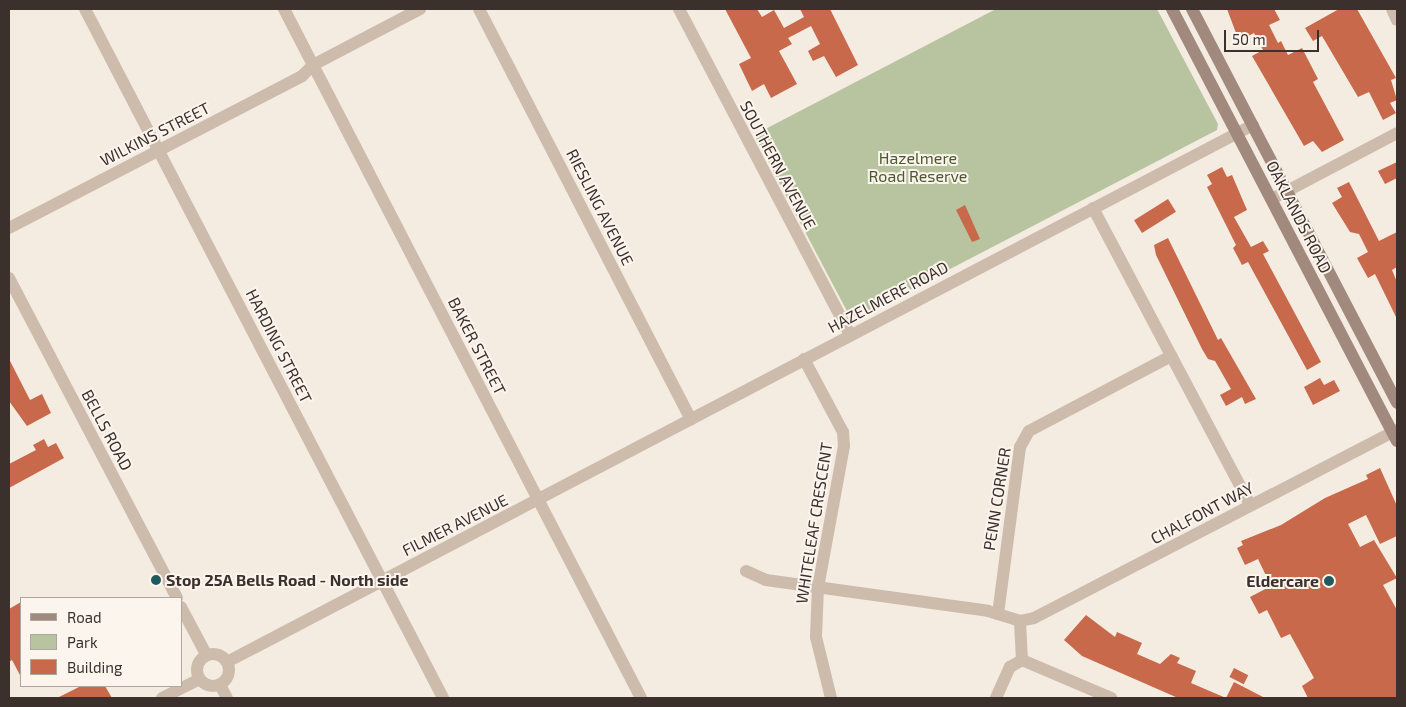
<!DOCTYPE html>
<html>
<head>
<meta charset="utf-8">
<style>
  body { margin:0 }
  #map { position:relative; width:1406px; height:707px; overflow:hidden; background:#f4ebe1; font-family:"Exo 2",sans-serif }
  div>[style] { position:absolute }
  .green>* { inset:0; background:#b8c4a0 }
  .building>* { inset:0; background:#c8694b; transform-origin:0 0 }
  .street>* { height:12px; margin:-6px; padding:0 6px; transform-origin:6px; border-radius:6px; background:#cdbbac }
  .street>.ring { margin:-6px; padding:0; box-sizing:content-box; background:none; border:12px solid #cdbbac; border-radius:50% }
  .secondary>* { height:12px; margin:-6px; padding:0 6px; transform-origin:6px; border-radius:6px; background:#a18a7d }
  .dots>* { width:14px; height:14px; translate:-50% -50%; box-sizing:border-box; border:2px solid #fbf5ee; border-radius:50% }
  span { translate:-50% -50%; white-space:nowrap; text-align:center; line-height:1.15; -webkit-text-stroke:4px #fbf5ee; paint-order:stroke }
  .street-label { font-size:16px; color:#3b302b }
  .park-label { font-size:16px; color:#4a5a2e }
  .poi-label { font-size:16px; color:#3b302b; font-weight:700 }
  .left { translate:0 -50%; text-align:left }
  .right { translate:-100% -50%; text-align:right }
  .frame { position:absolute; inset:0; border:10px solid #3b302b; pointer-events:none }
  .legend { position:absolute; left:20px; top:597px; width:162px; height:90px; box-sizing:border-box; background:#fbf5ee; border:1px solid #aea6a0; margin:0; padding:6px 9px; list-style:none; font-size:15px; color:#3b302b }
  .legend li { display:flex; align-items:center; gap:10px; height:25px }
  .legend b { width:25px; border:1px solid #aea6a0 }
  .scale { position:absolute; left:1224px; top:30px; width:95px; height:22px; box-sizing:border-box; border:2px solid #3b302b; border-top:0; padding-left:6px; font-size:15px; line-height:18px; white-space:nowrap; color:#3b302b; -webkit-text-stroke:4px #fbf5ee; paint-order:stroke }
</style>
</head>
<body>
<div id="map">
  <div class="green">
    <i style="clip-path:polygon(996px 9px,1157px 9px,1218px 124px,1217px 130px,858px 317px,848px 313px,754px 135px)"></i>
  </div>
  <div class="building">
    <i style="clip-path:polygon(725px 9px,757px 9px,762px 17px,774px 10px,784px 28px,804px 17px,800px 9px,830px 9px,858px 65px,836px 77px,824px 56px,813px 61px,808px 51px,820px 44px,811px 26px,788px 38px,792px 44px,779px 51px,797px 84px,771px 98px,764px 84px,752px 91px,739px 64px,751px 58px)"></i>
    <i style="clip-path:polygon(1227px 9px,1274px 9px,1280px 20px,1269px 25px,1278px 43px,1281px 41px,1288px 55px,1302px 48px,1318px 79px,1313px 82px,1344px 140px,1322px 152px,1313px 141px,1304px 146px,1252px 56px,1263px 50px,1254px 33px,1239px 41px)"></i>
    <i style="clip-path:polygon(1339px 9px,1357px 9px,1396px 78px,1391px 80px,1397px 100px,1390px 103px,1396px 113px,1383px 120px,1369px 92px,1358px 97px,1322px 36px,1313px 41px,1305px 28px)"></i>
    <i style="clip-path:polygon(1397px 162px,1397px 178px,1385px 184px,1378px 171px)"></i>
    <i style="clip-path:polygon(1222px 167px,1227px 177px,1232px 175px,1247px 210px,1234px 217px,1251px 247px,1263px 241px,1269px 251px,1263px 254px,1321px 362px,1307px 370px,1248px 262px,1242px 265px,1233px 248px,1236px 245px,1207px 187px,1212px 184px,1207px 175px)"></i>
    <i style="clip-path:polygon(1349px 182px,1379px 241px,1397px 232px,1397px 267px,1392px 270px,1397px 282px,1397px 319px,1375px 274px,1368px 278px,1357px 258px,1368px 252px,1359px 234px,1350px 232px,1332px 203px,1342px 197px,1337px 188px)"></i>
    <i style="left:1168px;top:199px;width:15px;height:40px;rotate:58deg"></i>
    <i style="clip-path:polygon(965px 205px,980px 239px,972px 242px,956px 210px)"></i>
    <i style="clip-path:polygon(1168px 238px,1218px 340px,1221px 338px,1256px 399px,1245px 404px,1242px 397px,1226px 406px,1220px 395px,1231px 389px,1215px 361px,1208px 359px,1202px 349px,1156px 255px,1154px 245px)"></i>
    <i style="clip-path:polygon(9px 359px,30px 400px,42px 394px,51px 413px,27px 426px,9px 401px)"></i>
    <i style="clip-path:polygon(1320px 378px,1324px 385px,1334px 380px,1340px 391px,1313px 405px,1304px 387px)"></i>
    <i style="clip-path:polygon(44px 439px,48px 447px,56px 443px,64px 458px,9px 488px,9px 464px,36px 450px,33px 445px)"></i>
    <i style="clip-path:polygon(1380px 468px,1397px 506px,1397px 536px,1380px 544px,1366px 515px,1348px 524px,1360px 547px,1374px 540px,1397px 578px,1383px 585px,1397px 610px,1397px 698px,1308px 698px,1302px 686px,1314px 678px,1290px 634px,1281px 638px,1267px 610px,1259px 614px,1250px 597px,1271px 586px,1258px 559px,1245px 565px,1237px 548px,1243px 545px,1241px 541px,1281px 525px,1325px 498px,1368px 479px,1366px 475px)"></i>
    <i style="clip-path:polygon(21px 602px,21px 677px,12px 660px,9px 662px,9px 609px)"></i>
    <i style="clip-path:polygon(1086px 615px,1115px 637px,1117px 632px,1142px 643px,1137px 654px,1160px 664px,1171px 654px,1180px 658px,1177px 663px,1196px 671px,1191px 683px,1226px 698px,1234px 682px,1265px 698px,1178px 698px,1082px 656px,1064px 640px)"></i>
    <i style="left:1234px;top:668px;width:16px;height:10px;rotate:27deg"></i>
    <i style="clip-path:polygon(81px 686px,105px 686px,112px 698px,57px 698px)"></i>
  </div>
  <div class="street">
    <i style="left:85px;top:9px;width:776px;rotate:62.54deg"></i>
    <i style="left:284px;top:9px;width:776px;rotate:62.61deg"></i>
    <i style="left:479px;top:9px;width:462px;rotate:62.7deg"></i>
    <i style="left:679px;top:9px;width:368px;rotate:62.3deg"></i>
    <i style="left:1392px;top:9px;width:12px;rotate:66deg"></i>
    <i style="left:1272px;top:199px;width:141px;rotate:-27.8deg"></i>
    <i style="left:1093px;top:208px;width:336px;rotate:62.1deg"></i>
    <i style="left:9px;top:228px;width:330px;rotate:-27.4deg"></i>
    <i style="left:302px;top:76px;width:16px;rotate:-45deg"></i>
    <i style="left:313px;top:65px;width:121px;rotate:-27.6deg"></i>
    <i style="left:9px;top:278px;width:361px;rotate:62.3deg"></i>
    <i style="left:804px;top:359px;width:83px;rotate:61.9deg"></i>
    <i style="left:843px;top:432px;width:14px;rotate:86deg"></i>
    <i style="left:844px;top:446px;width:143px;rotate:100.4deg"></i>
    <i style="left:818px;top:587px;width:50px;rotate:92.3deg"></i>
    <i style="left:816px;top:637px;width:63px;rotate:76.2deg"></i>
    <i style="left:746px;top:571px;width:22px;rotate:24deg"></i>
    <i style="left:766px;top:580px;width:224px;rotate:7.9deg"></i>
    <i style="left:988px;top:611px;width:34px;rotate:17deg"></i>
    <i style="left:1020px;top:621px;width:14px;rotate:-12deg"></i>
    <i style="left:1034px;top:618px;width:409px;rotate:-27.4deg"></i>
    <i style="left:181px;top:607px;width:55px;rotate:62deg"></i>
    <i style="left:998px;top:614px;width:168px;rotate:-82.5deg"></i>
    <i style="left:1020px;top:447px;width:18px;rotate:-61deg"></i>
    <i style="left:1029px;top:431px;width:161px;rotate:-27.8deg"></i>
    <i class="ring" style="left:197px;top:654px;width:20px;height:20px"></i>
    <i style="left:1022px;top:660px;width:97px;rotate:23.1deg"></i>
    <i style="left:227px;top:662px;width:1158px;rotate:-27.63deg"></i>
    <i style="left:220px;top:685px;width:15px;rotate:62deg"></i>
    <i style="left:162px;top:698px;width:42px;rotate:-26.6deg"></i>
    <i style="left:996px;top:698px;width:34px;rotate:-66deg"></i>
    <i style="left:1010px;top:667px;width:14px;rotate:-30deg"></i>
    <i style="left:1022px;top:660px;width:39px;rotate:-93deg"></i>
  </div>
  <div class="secondary">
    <i style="left:1172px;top:9px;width:487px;rotate:62.5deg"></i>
    <i style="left:1192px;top:9px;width:444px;rotate:62.5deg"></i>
  </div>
  <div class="dots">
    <i style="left:156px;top:580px;background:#1f5a5e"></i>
    <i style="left:1329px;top:581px;background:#1f5a5e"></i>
  </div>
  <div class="street-label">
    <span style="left:155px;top:134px;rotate:-27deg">WILKINS STREET</span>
    <span style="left:778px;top:165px;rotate:62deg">SOUTHERN AVENUE</span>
    <span style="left:600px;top:207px;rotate:63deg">RIESLING AVENUE</span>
    <span style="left:1299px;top:217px;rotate:63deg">OAKLANDS ROAD</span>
    <span style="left:888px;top:297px;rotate:-28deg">HAZELMERE ROAD</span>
    <span style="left:279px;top:346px;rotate:63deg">HARDING STREET</span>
    <span style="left:477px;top:346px;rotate:63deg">BAKER STREET</span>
    <span style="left:107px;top:430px;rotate:62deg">BELLS ROAD</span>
    <span style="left:997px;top:499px;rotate:-81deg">PENN CORNER</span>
    <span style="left:1202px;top:513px;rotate:-28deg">CHALFONT WAY</span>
    <span style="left:814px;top:523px;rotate:-81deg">WHITELEAF CRESCENT</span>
    <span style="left:455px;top:525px;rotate:-27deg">FILMER AVENUE</span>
  </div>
  <div class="park-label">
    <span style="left:918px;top:167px">Hazelmere<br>Road Reserve</span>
  </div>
  <div class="poi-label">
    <span class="left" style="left:166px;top:580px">Stop 25A Bells Road - North side</span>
    <span class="right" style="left:1319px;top:581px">Eldercare</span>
  </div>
  <div class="frame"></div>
  <ul class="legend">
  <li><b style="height:6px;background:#a18a7d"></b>Road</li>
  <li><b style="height:14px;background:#b8c4a0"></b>Park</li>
  <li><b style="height:14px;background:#c8694b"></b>Building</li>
  </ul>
  <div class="scale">50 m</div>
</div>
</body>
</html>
